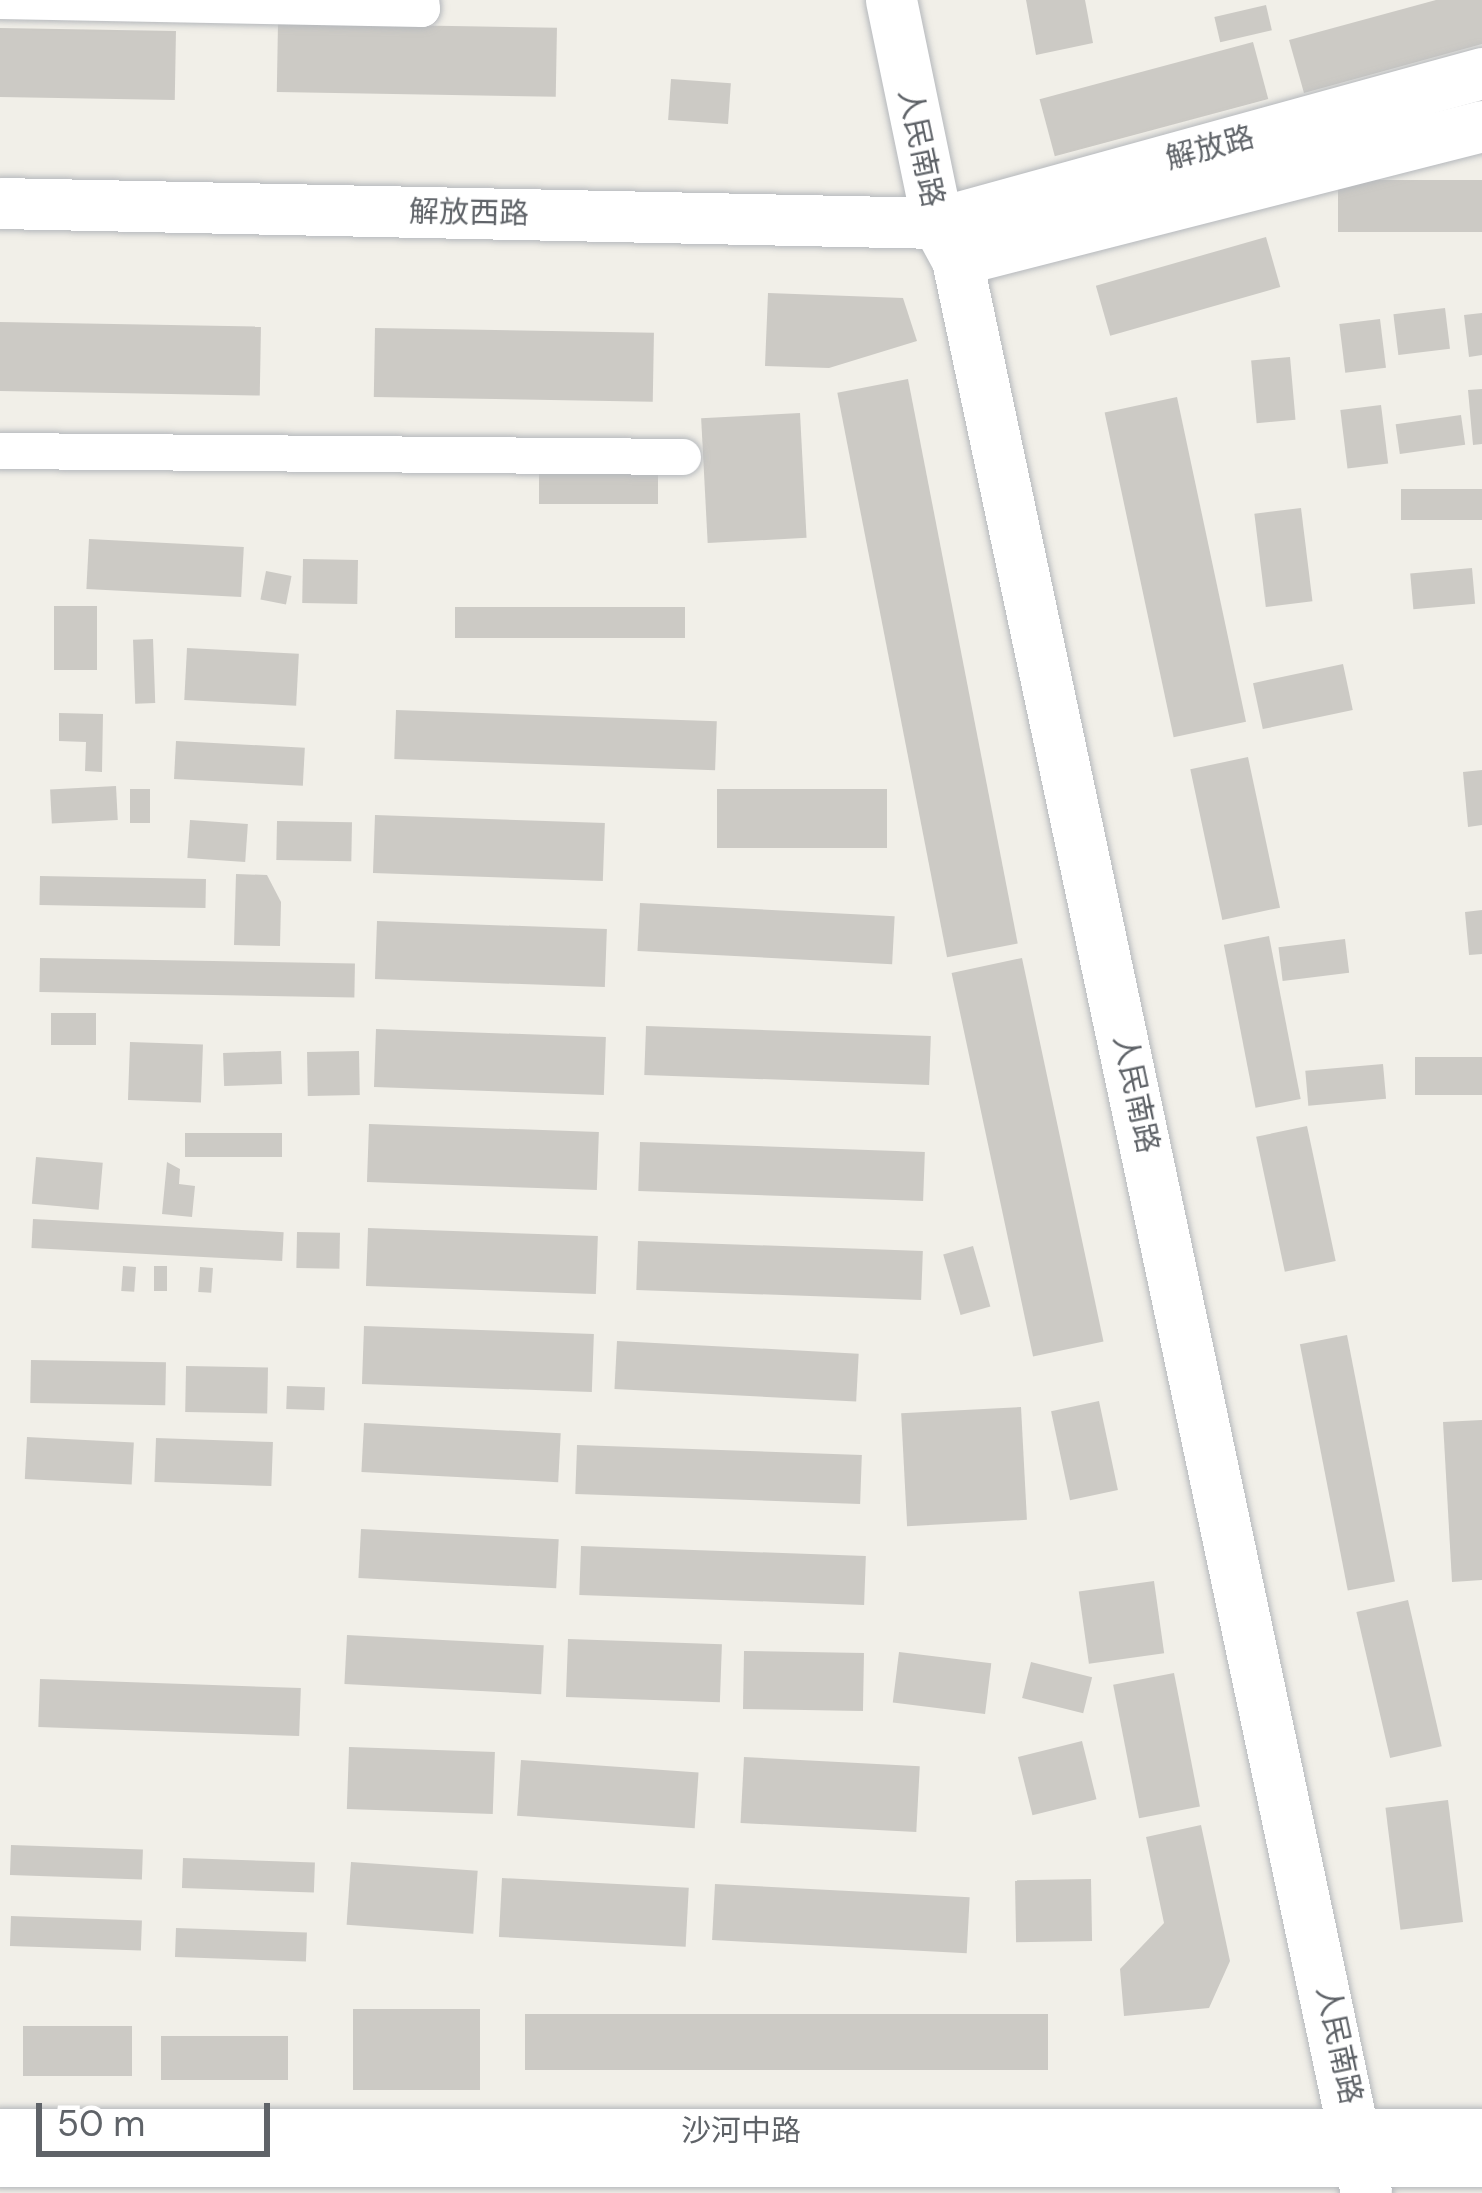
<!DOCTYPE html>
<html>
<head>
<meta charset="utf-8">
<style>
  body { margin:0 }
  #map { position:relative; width:1482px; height:2193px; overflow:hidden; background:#f1efe8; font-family:"DM Sans","Noto Sans SC",sans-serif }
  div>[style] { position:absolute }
  .building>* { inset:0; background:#cccac5; transform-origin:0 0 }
  .roads { filter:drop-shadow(0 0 3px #b5b8bc) drop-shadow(0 0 3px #b5b8bc) }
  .minor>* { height:36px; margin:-18px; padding:0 18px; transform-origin:18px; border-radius:18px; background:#fff }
  .tertiary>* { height:45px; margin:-22.5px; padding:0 22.5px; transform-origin:22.5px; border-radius:22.5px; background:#fff }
  .secondary>* { height:51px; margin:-25.5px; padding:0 25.5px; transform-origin:25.5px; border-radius:25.5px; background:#fff }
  span { translate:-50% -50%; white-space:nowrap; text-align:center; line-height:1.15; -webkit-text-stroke:9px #fff; paint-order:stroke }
  .street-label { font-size:30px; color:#5f6368 }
  .scale { position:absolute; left:36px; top:2103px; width:234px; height:54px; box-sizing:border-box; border:6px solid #5f6368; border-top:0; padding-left:15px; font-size:36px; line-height:42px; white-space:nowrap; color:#5f6368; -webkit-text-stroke:9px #fff; paint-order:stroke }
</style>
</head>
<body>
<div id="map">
  <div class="building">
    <i style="clip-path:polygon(1026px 0,1085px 0,1093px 43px,1036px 55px)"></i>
    <i style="clip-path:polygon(1436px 0,1482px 0,1482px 44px,1304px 93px,1289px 40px)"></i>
    <i style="left:1266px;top:5px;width:26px;height:53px;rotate:77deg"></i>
    <i style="left:278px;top:23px;width:279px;height:69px;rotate:1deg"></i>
    <i style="left:0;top:28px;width:176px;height:69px;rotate:1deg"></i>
    <i style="left:1253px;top:42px;width:59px;height:221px;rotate:75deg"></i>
    <i style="left:671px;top:79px;width:60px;height:41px;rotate:4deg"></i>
    <i style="left:1482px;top:180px;width:52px;height:144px;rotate:90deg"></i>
    <i style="left:1266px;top:237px;width:52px;height:177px;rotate:74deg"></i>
    <i style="clip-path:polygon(768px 293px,903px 298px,917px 341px,829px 368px,765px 366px)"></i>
    <i style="left:1445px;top:308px;width:41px;height:52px;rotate:83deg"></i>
    <i style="clip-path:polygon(1482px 313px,1482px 355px,1469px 357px,1464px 315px)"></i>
    <i style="left:1380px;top:319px;width:49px;height:41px;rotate:83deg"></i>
    <i style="left:0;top:322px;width:261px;height:69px;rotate:1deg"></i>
    <i style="left:375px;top:328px;width:279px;height:69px;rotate:1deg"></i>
    <i style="left:1290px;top:357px;width:63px;height:39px;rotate:85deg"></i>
    <i style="left:908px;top:379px;width:575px;height:72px;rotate:79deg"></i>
    <i style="clip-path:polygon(1482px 389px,1482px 444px,1473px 445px,1468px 390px)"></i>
    <i style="left:1177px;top:397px;width:332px;height:74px;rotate:78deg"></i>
    <i style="left:1381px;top:405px;width:59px;height:41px;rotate:83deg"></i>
    <i style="left:800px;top:413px;width:125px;height:99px;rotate:87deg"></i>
    <i style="left:1461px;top:415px;width:30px;height:66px;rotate:82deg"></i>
    <i style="left:539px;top:465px;width:119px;height:39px"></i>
    <i style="left:1482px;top:489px;width:31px;height:81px;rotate:90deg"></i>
    <i style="left:1301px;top:508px;width:94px;height:47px;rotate:83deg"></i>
    <i style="left:89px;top:539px;width:155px;height:50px;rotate:3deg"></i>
    <i style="left:303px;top:559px;width:55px;height:44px;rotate:1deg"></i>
    <i style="left:1472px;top:568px;width:36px;height:62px;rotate:85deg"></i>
    <i style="left:266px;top:571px;width:26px;height:29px;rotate:11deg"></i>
    <i style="left:54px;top:606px;width:43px;height:64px"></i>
    <i style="left:455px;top:607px;width:230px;height:31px"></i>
    <i style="left:153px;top:639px;width:64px;height:20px;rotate:88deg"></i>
    <i style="left:187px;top:648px;width:112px;height:52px;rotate:3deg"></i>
    <i style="left:1343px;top:664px;width:47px;height:92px;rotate:78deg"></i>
    <i style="left:396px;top:710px;width:321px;height:49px;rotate:2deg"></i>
    <i style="clip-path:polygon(59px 713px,103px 714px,102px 772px,85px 771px,86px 742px,59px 741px)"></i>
    <i style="left:176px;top:741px;width:129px;height:38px;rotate:3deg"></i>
    <i style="left:1248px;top:757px;width:154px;height:59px;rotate:78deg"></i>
    <i style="clip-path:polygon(1482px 770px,1482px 825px,1468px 827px,1463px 772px)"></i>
    <i style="left:116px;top:786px;width:34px;height:66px;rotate:87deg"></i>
    <i style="left:130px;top:789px;width:20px;height:34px"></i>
    <i style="left:887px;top:789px;width:59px;height:170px;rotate:90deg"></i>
    <i style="left:375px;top:815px;width:230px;height:58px;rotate:2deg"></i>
    <i style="left:190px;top:820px;width:58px;height:38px;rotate:4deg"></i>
    <i style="left:277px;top:821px;width:75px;height:39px;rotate:1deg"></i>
    <i style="clip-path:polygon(236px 874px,267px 875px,281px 902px,280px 946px,234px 945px)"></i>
    <i style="left:40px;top:876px;width:166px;height:29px;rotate:1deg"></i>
    <i style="left:640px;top:903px;width:255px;height:48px;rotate:3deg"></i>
    <i style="clip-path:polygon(1482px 910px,1482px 954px,1469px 955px,1465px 912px)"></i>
    <i style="left:377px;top:921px;width:230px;height:58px;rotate:2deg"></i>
    <i style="left:1269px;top:936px;width:166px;height:46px;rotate:79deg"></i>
    <i style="left:1345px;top:939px;width:34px;height:67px;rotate:83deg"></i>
    <i style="left:40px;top:958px;width:315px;height:34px;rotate:1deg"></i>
    <i style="left:1022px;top:958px;width:392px;height:72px;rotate:78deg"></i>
    <i style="left:51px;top:1013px;width:45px;height:32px"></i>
    <i style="left:646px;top:1026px;width:285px;height:49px;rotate:2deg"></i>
    <i style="left:376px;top:1029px;width:230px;height:58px;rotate:2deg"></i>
    <i style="left:130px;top:1042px;width:73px;height:58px;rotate:2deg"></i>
    <i style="left:281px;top:1051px;width:33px;height:58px;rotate:88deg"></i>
    <i style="left:359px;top:1051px;width:44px;height:52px;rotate:89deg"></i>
    <i style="left:1482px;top:1057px;width:38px;height:67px;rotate:90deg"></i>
    <i style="left:1383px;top:1064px;width:35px;height:78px;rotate:85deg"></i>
    <i style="left:369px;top:1124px;width:230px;height:58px;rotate:2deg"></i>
    <i style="left:1307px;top:1126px;width:138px;height:52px;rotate:78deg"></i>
    <i style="left:282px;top:1133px;width:24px;height:97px;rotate:90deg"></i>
    <i style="left:640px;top:1142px;width:285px;height:49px;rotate:2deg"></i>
    <i style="left:36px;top:1157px;width:67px;height:47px;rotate:5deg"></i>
    <i style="clip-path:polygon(167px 1162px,180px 1169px,179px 1184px,195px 1186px,192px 1217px,162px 1214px)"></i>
    <i style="left:33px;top:1219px;width:251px;height:29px;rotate:3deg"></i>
    <i style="left:368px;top:1228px;width:230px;height:58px;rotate:2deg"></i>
    <i style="left:297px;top:1232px;width:43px;height:36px;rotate:1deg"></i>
    <i style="left:638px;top:1241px;width:285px;height:49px;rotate:2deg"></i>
    <i style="left:973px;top:1246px;width:63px;height:31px;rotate:74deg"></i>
    <i style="left:123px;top:1266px;width:13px;height:25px;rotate:4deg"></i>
    <i style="left:154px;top:1266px;width:13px;height:25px"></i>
    <i style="left:200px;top:1267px;width:13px;height:25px;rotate:4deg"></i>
    <i style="left:364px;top:1326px;width:230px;height:58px;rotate:2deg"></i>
    <i style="left:1347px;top:1335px;width:251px;height:48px;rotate:79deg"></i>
    <i style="left:617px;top:1341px;width:242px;height:48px;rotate:3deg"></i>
    <i style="left:31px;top:1360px;width:135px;height:43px;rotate:1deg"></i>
    <i style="left:186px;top:1366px;width:82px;height:46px;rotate:1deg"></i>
    <i style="left:287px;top:1386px;width:38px;height:23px;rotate:2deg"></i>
    <i style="left:1099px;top:1401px;width:91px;height:49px;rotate:78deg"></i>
    <i style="left:1021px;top:1407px;width:113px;height:120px;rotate:87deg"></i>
    <i style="clip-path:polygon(1482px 1420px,1482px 1580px,1452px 1582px,1443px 1422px)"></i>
    <i style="left:364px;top:1423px;width:197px;height:49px;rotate:3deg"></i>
    <i style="left:27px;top:1437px;width:107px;height:42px;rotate:3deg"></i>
    <i style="left:156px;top:1438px;width:117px;height:44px;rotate:2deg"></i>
    <i style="left:577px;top:1445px;width:285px;height:49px;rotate:2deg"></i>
    <i style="left:361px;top:1529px;width:198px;height:49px;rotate:3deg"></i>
    <i style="left:581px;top:1546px;width:285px;height:49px;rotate:2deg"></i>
    <i style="left:1154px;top:1581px;width:73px;height:76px;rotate:82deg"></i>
    <i style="left:1408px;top:1600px;width:150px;height:53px;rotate:77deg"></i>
    <i style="left:347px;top:1635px;width:197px;height:49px;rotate:3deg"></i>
    <i style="left:568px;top:1639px;width:154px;height:58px;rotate:2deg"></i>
    <i style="left:744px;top:1651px;width:120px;height:58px;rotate:1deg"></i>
    <i style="left:899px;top:1652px;width:93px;height:51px;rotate:7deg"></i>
    <i style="left:1031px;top:1662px;width:63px;height:37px;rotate:14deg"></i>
    <i style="left:1174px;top:1673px;width:136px;height:62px;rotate:79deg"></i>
    <i style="left:40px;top:1679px;width:261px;height:48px;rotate:2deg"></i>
    <i style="left:1082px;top:1741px;width:60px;height:66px;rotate:76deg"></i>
    <i style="left:349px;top:1747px;width:146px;height:62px;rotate:2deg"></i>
    <i style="left:744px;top:1757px;width:176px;height:66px;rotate:3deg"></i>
    <i style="left:521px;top:1760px;width:178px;height:56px;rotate:4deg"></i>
    <i style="left:1448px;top:1800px;width:123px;height:63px;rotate:83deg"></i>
    <i style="clip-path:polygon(1201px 1825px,1230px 1961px,1209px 2008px,1124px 2016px,1120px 1969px,1164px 1923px,1146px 1837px)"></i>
    <i style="left:11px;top:1845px;width:132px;height:30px;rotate:2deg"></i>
    <i style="left:183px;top:1858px;width:132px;height:30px;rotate:2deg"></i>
    <i style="left:351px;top:1862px;width:127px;height:63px;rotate:4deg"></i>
    <i style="left:502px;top:1878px;width:187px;height:59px;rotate:3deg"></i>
    <i style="left:1091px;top:1879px;width:62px;height:76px;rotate:89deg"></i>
    <i style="left:715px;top:1884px;width:255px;height:56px;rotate:3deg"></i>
    <i style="left:11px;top:1916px;width:131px;height:30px;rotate:2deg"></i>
    <i style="left:176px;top:1928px;width:131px;height:29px;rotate:2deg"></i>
    <i style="left:480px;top:2009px;width:81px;height:127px;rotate:90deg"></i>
    <i style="left:1048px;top:2014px;width:56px;height:523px;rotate:90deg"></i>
    <i style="left:132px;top:2026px;width:50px;height:109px;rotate:90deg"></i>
    <i style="left:161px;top:2036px;width:127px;height:44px"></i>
  </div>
  <div class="roads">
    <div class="minor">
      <i style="left:0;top:1px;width:422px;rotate:1.1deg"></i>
      <i style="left:422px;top:9px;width:9px;rotate:-96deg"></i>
      <i style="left:0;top:451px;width:683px;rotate:0.5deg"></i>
    </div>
    <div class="tertiary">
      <i style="left:0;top:2131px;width:1482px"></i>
      <i style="left:0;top:2164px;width:1482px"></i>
    </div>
    <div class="secondary">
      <i style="left:891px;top:0;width:228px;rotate:78.3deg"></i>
      <i style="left:937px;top:223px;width:42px;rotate:61.6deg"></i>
      <i style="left:957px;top:260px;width:1976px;rotate:78.05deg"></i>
      <i style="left:0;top:203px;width:937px;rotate:1.22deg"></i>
      <i style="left:937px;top:223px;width:565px;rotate:-15.39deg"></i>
      <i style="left:957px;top:260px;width:542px;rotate:-14.32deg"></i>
    </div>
  </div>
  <div class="street-label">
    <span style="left:921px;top:148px;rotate:78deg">人民南路</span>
    <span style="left:1210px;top:148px;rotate:-15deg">解放路</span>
    <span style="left:469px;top:213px;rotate:1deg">解放西路</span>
    <span style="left:1136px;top:1094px;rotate:78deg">人民南路</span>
    <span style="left:1339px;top:2045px;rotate:78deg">人民南路</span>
    <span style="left:741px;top:2131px">沙河中路</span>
  </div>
  <div class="scale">50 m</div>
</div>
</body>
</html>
